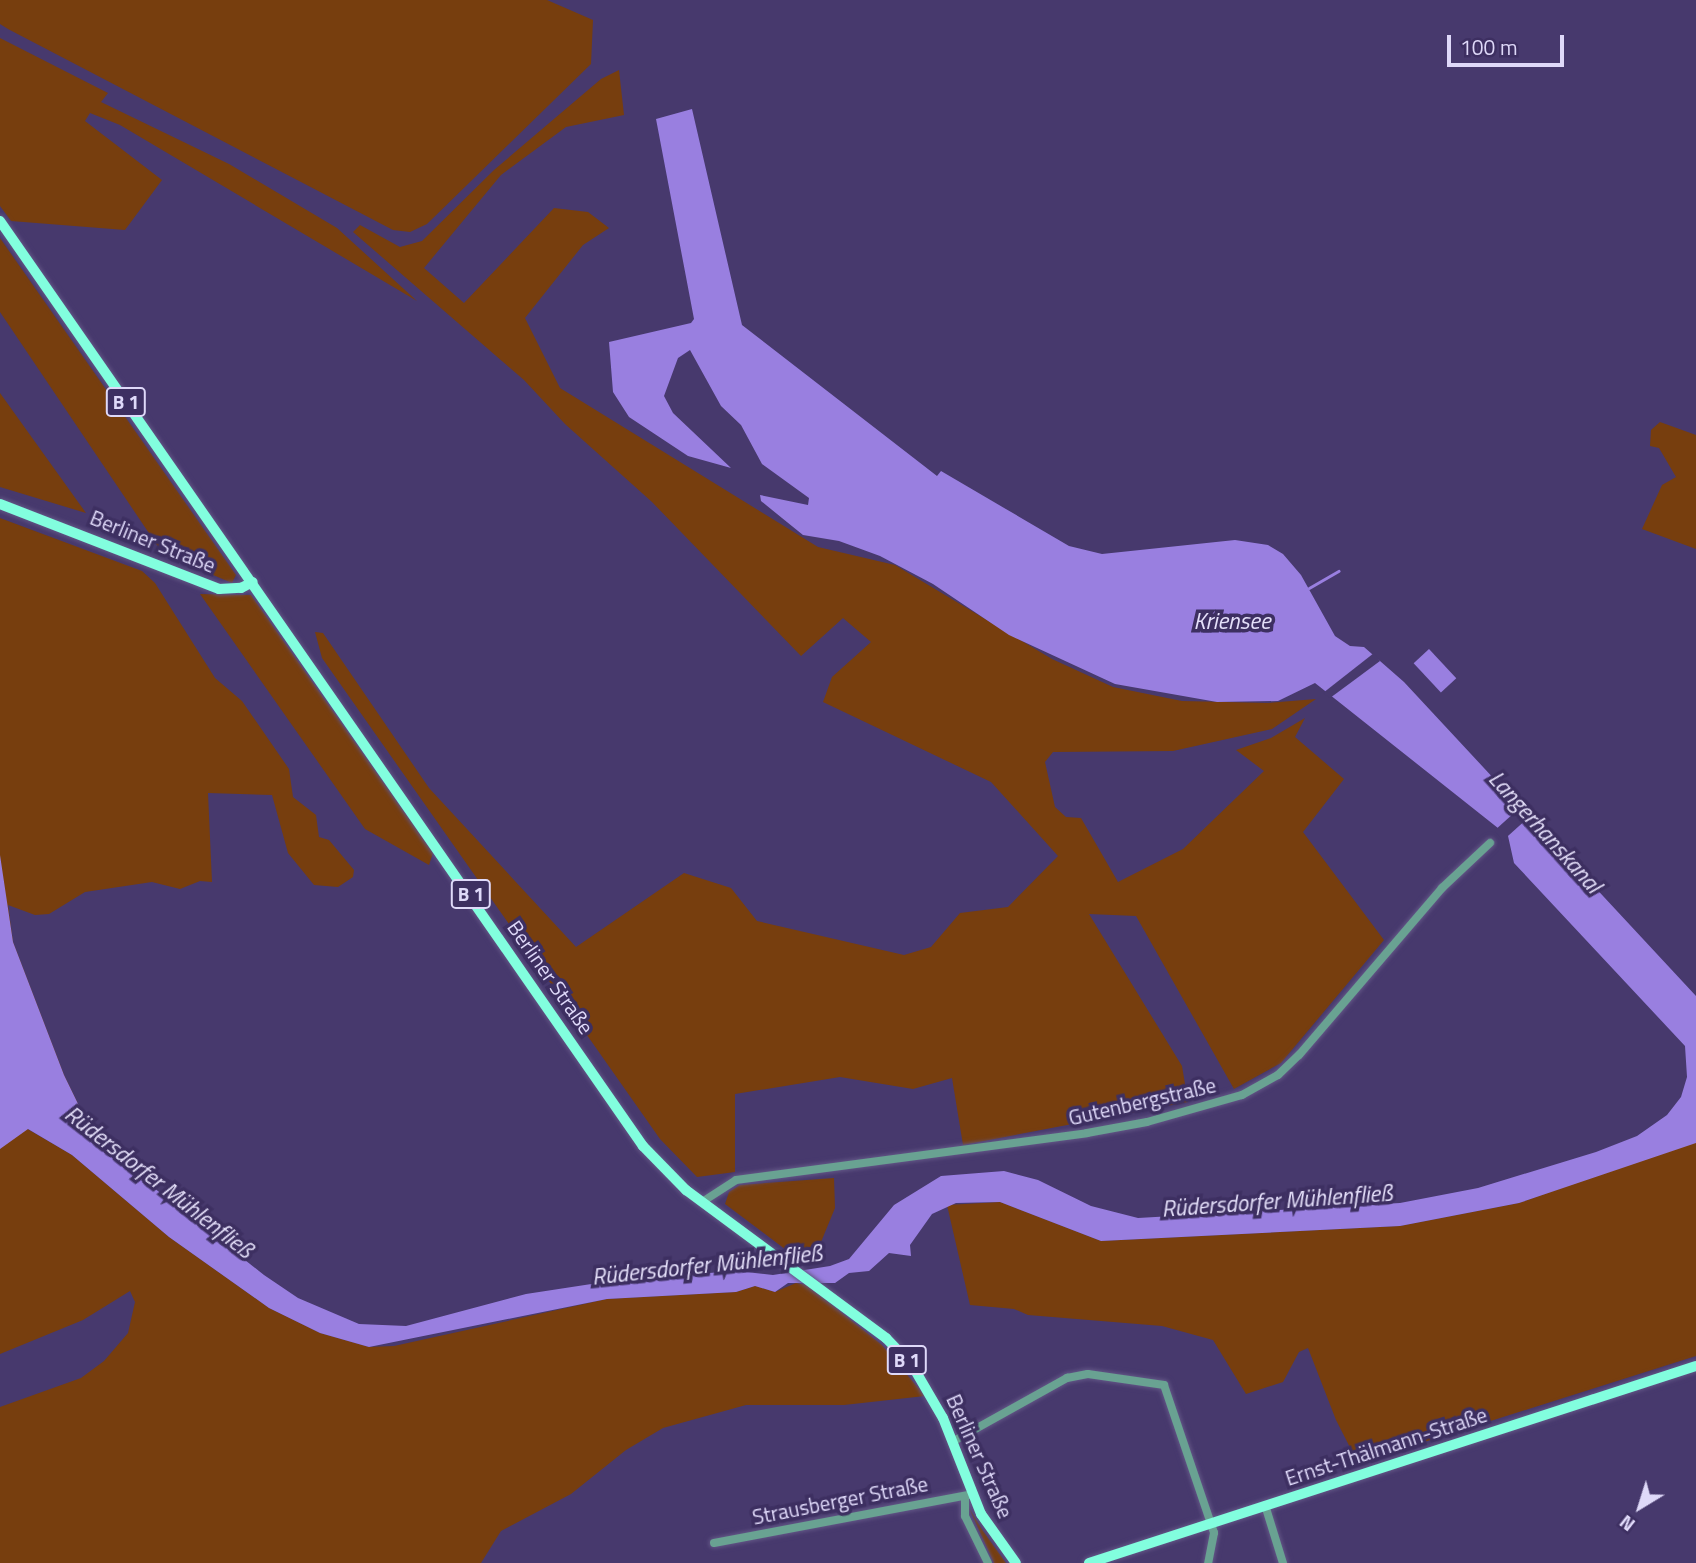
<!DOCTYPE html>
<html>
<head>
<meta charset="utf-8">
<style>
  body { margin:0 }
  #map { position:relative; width:1696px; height:1563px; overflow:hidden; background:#47396d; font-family:"Titillium Web",sans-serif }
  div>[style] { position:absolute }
  .green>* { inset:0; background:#773e0e }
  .water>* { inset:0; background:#997fe0; transform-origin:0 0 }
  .pier>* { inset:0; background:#47396d; transform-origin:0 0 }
  .stream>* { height:2.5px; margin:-1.25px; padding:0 1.25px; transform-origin:1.25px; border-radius:1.25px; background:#997fe0 }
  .roads { filter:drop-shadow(0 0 2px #625686) drop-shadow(0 0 2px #625686) }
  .minor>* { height:8px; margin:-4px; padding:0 4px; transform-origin:4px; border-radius:4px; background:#69a292 }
  .major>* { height:10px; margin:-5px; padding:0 5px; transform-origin:5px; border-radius:5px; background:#82fede }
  span { translate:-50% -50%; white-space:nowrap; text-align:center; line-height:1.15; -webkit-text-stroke:7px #3d2f61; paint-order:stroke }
  .shield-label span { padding:2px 5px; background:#3d2f61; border:2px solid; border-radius:5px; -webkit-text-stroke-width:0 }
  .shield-label { font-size:19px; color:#dfd9f9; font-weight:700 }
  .street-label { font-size:21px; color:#dfd9f9 }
  .water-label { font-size:23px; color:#e5e0fa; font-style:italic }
  .north { position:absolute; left:1605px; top:1472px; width:70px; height:70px; -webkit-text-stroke:5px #3d2f61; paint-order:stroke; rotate:218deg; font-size:19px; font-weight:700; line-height:28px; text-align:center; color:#dfd9f9 }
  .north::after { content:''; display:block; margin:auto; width:24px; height:32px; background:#dfd9f9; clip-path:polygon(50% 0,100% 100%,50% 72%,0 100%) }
  .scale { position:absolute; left:1447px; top:35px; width:117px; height:32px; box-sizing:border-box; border:4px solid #dfd9f9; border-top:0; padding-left:9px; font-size:21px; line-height:24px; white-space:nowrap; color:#dfd9f9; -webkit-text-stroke:5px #3d2f61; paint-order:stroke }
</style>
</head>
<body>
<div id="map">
  <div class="green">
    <i style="clip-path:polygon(0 0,547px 0,593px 20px,591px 64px,427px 224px,410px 232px,393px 230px,8px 29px,0 24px)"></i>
    <i style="clip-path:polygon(0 38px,108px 93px,101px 102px,229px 164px,337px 228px,417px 301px,120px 125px,90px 113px,85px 121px,162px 180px,125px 230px,11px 221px,0 206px)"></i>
    <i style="clip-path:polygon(619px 70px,624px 115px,566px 127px,501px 175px,424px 268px,464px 303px,554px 208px,588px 212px,609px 228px,583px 245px,525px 318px,560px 388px,818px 547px,895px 565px,1052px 659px,1113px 687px,1182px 701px,1268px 703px,1316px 699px,1272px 729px,1173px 751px,1053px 752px,1045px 762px,1055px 807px,1066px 817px,1081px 818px,1118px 882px,1183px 849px,1264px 771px,1236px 750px,1271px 738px,1305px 718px,1295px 737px,1344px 779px,1303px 832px,1384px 940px,1281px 1063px,1234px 1089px,1136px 916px,1089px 914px,1182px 1066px,1188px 1102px,963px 1145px,952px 1078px,913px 1089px,840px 1077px,735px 1094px,735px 1172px,697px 1177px,660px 1139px,322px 658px,315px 632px,323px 633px,429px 788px,576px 947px,684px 873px,731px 888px,757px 921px,904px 955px,931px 947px,960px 913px,1008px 907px,1058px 856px,991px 782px,823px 702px,832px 677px,871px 642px,843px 618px,801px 656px,652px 502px,565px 424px,524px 380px,353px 232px,360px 225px,400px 247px,422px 241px,494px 170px,601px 79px)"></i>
    <i style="clip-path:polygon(0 238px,236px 575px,232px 583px,163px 554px,0 312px)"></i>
    <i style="clip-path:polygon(0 393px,86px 513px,0 487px)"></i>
    <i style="clip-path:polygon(1660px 422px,1696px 435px,1696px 549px,1642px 529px,1662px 485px,1676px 477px,1659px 448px,1650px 446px,1651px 430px)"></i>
    <i style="clip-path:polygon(0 518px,142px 571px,155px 583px,215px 678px,242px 701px,289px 769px,293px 797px,316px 815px,319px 837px,329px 840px,354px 870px,353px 877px,338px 887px,314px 885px,288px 853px,272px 795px,208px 793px,212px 882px,200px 881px,180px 889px,152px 882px,85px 892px,49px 914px,35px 915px,8px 905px,13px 942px,64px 1075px,82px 1112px,115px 1157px,0 1017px)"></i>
    <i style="clip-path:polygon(200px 594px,251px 595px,433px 853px,429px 865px,365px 829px)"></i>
    <i style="clip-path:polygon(0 1113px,72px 1155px,169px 1237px,269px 1308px,320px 1333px,369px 1347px,394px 1346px,607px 1299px,736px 1292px,755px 1286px,775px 1292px,796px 1283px,807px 1285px,882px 1345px,925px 1396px,844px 1405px,746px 1405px,663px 1428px,626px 1450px,571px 1494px,501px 1531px,481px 1563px,0 1563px,0 1407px,81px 1378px,104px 1361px,128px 1333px,135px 1302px,130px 1291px,83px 1320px,0 1354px)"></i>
    <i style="clip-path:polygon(1691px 1142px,1696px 1143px,1696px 1356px,1358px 1463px,1336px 1420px,1308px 1348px,1299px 1352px,1283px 1382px,1246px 1394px,1213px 1340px,1162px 1326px,1028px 1315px,1014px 1309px,970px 1305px,947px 1205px,1000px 1202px,1101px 1241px,1400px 1226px,1519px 1203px)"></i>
    <i style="clip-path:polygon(834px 1178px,835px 1208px,814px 1259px,806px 1265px,725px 1204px,729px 1192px,740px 1185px)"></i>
    <i style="clip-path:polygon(968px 1506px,983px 1531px,1006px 1563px,994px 1563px)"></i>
  </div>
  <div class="water">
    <i style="clip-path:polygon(692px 109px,742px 325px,937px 476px,941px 471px,1069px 546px,1102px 554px,1235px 540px,1268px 545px,1283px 554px,1301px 575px,1335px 636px,1350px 646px,1364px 647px,1404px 682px,1696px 996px,1696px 1143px,1519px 1203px,1400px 1226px,1101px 1241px,1000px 1202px,956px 1203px,932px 1214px,910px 1245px,911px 1256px,889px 1253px,869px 1271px,849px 1273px,835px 1283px,788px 1283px,775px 1292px,755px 1286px,736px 1292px,607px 1299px,369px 1347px,320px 1333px,269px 1308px,169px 1237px,72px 1155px,28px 1129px,0 1149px,0 855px,13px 942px,64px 1075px,82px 1112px,115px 1157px,264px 1275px,298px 1298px,359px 1324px,406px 1326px,526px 1294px,624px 1279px,737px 1271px,773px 1275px,830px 1266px,849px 1259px,894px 1205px,941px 1176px,1004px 1171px,1038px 1180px,1091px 1206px,1138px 1218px,1400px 1203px,1478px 1188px,1596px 1152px,1637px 1136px,1667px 1115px,1681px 1097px,1687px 1077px,1685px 1046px,1514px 863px,1508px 836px,1315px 683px,1278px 701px,1217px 702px,1115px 684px,1009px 635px,933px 584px,880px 556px,839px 541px,803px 535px,761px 501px,760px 495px,808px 505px,809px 498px,762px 464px,741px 425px,721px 406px,690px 350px,678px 358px,664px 396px,673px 413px,731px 468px,688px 456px,629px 417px,613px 392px,609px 342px,691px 323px,694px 319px,656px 119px)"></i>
    <i style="left:1429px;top:649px;width:40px;height:21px;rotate:47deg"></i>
  </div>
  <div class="pier">
    <i style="clip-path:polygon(1374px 653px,1380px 661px,1349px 684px,1330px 698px,1323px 693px)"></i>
    <i style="left:1524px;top:804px;width:13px;height:40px;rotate:48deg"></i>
  </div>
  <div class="stream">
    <i style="left:1309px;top:588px;width:34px;rotate:-30deg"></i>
  </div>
  <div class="roads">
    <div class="minor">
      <i style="left:702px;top:1202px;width:40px;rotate:-32.9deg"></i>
      <i style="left:736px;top:1180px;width:354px;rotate:-7.6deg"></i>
      <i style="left:1087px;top:1133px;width:61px;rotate:-10.4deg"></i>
      <i style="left:1147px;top:1122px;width:99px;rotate:-15.9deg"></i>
      <i style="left:1242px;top:1095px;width:41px;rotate:-29.1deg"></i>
      <i style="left:1278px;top:1075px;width:29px;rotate:-44deg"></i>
      <i style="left:1299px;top:1055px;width:220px;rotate:-49.4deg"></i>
      <i style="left:1442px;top:888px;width:66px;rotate:-43.2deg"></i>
      <i style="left:952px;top:1442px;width:132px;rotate:-29.1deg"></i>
      <i style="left:1067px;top:1378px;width:21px;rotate:-11deg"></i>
      <i style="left:1088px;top:1374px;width:77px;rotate:8.2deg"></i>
      <i style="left:1164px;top:1385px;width:156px;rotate:71.3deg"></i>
      <i style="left:1214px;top:1533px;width:31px;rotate:101deg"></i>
      <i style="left:965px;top:1498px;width:18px;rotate:90deg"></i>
      <i style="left:965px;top:1516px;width:52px;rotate:63.9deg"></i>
      <i style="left:1265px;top:1505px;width:61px;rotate:72.8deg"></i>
      <i style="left:714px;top:1543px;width:264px;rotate:-10.7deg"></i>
    </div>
    <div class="major">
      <i style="left:0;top:221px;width:1127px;rotate:55.2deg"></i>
      <i style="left:643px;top:1146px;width:62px;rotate:45.7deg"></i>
      <i style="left:686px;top:1190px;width:249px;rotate:36.5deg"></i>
      <i style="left:886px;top:1338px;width:37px;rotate:46deg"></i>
      <i style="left:912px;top:1365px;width:61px;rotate:59.7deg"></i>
      <i style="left:943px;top:1418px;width:103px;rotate:68.4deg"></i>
      <i style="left:981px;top:1514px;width:60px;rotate:54.5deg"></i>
      <i style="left:0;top:504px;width:235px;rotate:21.2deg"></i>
      <i style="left:219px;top:589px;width:22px;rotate:-3deg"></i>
      <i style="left:241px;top:588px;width:13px;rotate:-27deg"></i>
      <i style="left:1089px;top:1563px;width:638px;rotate:-17.98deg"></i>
    </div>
  </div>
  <div class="shield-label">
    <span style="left:126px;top:402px">B 1</span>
    <span style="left:471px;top:894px">B 1</span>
    <span style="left:907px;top:1360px">B 1</span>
  </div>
  <div class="street-label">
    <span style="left:153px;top:541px;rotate:22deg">Berliner Straße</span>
    <span style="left:551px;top:977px;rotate:55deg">Berliner Straße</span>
    <span style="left:1142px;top:1101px;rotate:-13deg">Gutenbergstraße</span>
    <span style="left:1386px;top:1446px;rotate:-18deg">Ernst-Thälmann-Straße</span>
    <span style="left:980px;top:1456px;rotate:66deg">Berliner Straße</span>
    <span style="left:840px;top:1500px;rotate:-11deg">Strausberger Straße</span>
  </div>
  <div class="water-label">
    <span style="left:1232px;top:621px">Kriensee</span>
    <span style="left:1545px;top:832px;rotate:48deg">Langerhanskanal</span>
    <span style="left:159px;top:1182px;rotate:38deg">Rüdersdorfer Mühlenfließ</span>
    <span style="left:1277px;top:1201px;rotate:-4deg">Rüdersdorfer Mühlenfließ</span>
    <span style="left:707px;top:1265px;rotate:-6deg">Rüdersdorfer Mühlenfließ</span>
  </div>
  <div class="north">N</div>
  <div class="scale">100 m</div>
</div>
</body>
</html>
